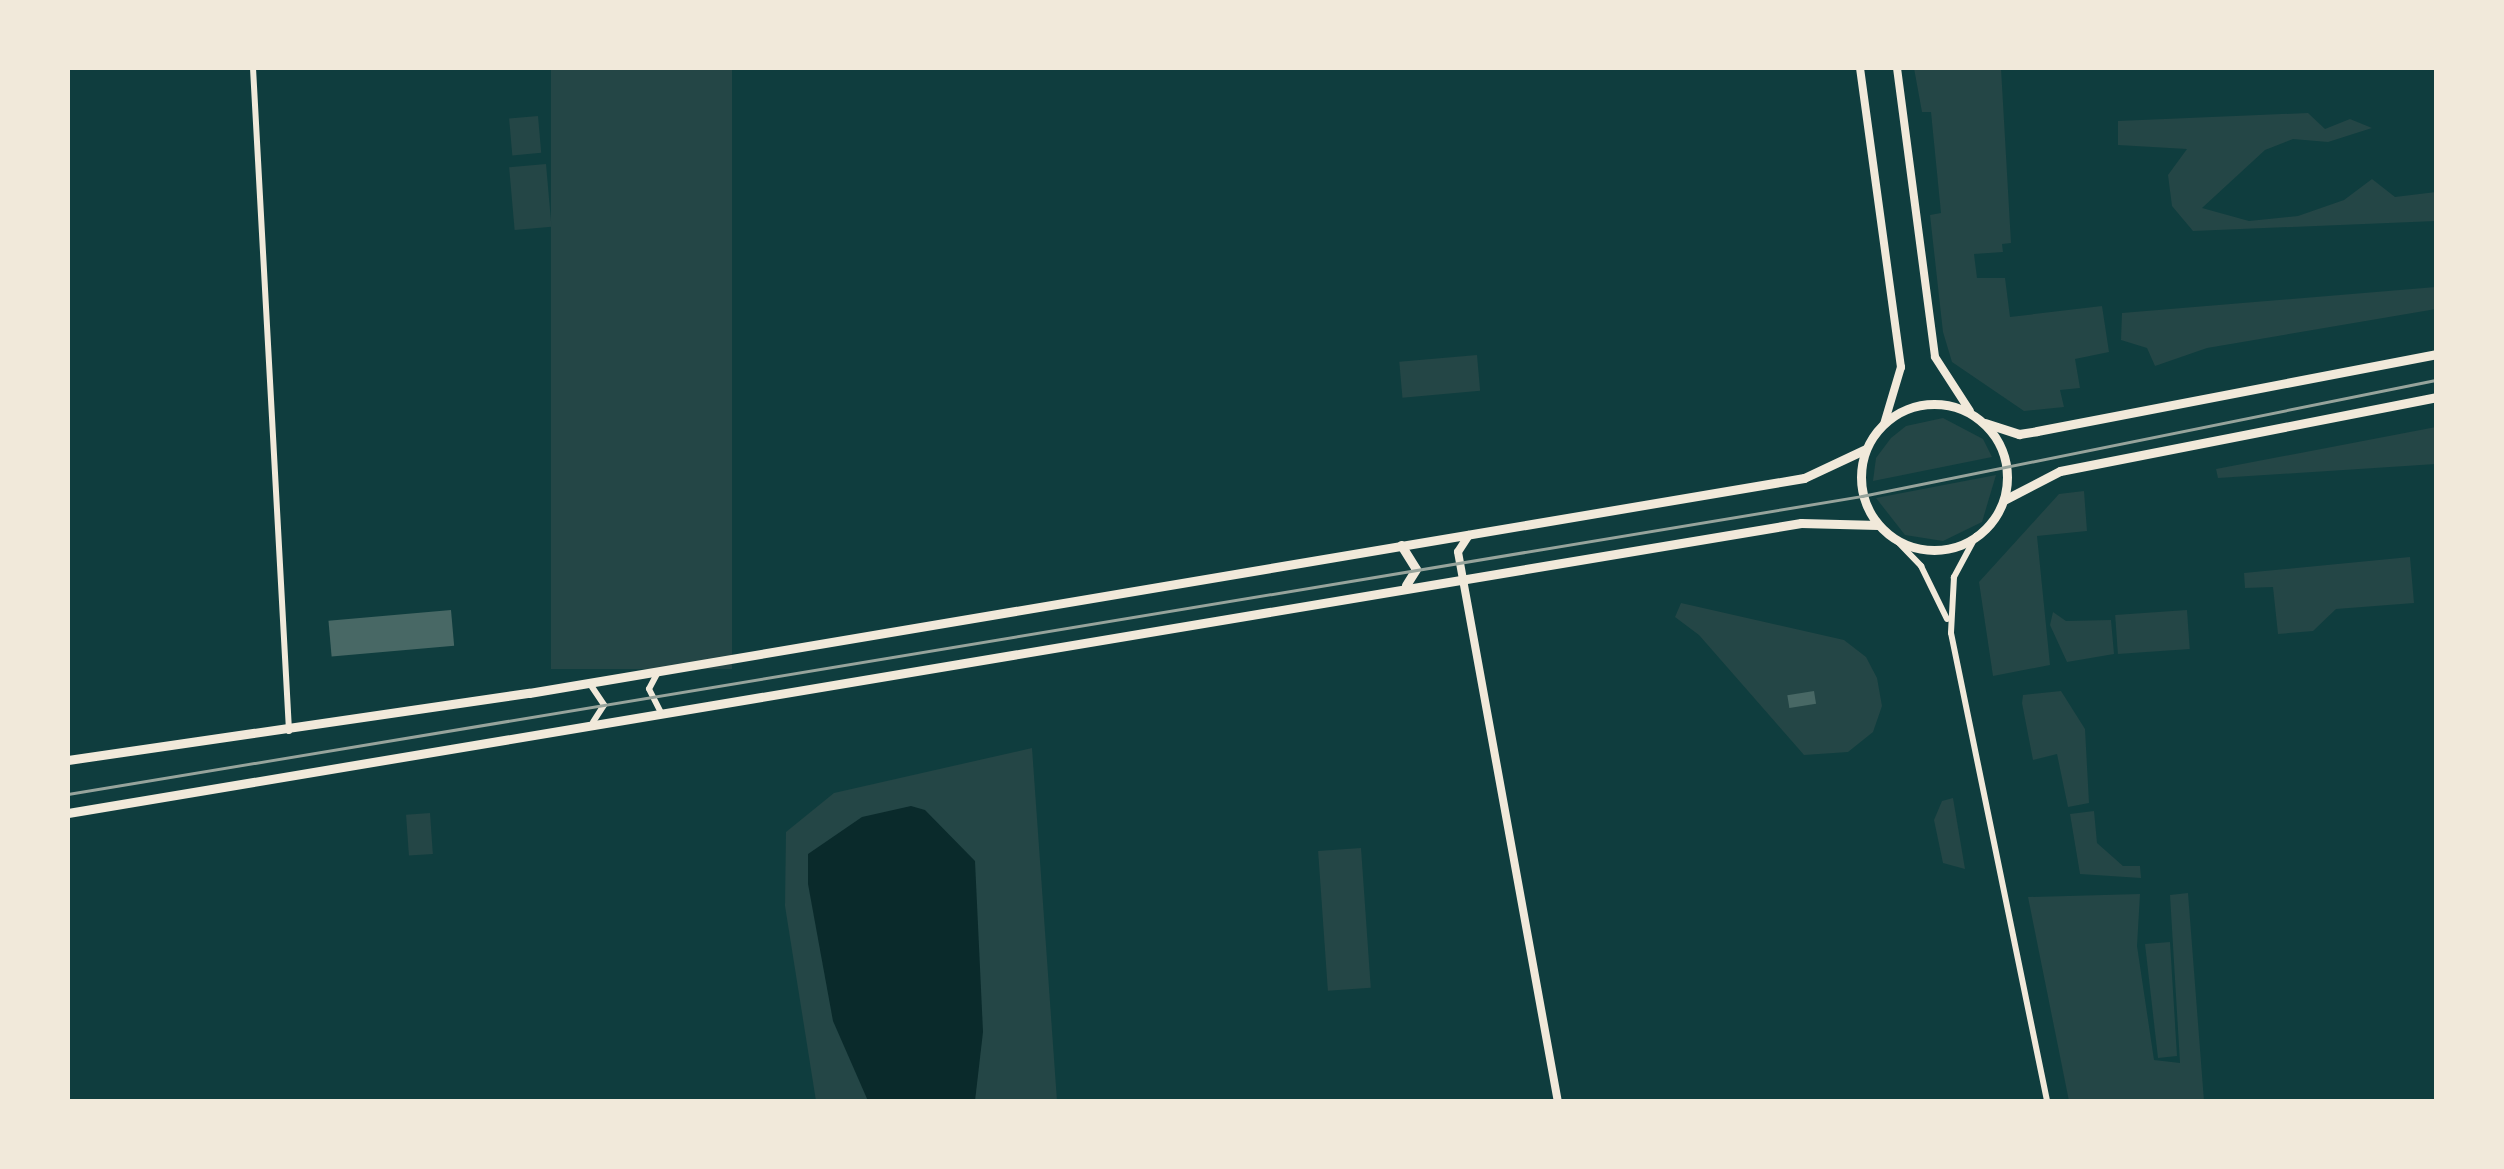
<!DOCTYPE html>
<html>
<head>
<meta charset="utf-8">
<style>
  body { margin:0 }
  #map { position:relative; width:2504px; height:1169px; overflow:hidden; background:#0f3d3e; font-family:"DejaVu Sans",sans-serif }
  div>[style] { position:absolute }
  .green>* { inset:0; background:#244646; transform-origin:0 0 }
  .water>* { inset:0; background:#0a2a2b }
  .building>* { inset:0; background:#486865; transform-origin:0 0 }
  .minor>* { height:6px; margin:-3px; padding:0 3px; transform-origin:3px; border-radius:3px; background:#f1e9da }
  .tertiary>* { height:8px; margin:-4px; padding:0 4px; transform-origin:4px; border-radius:4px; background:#f1e9da }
  .secondary>* { height:9px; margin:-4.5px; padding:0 4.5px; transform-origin:4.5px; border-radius:4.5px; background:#f1e9da }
  .secondary>.ring { margin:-4.5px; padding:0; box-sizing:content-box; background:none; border:9px solid #f1e9da; border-radius:50% }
  .tram>* { height:2.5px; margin:-1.25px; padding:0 1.25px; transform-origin:1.25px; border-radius:1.25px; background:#97a49c }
  span { translate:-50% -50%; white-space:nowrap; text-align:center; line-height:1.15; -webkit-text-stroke:9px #f1e9da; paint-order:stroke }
  .frame { position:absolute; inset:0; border:70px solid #f1e9da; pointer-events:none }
</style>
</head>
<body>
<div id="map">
  <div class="green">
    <i style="left:551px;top:68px;width:181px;height:601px"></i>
    <i style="clip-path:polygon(1914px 68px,2001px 68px,2011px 243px,2002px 244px,2003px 252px,1974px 254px,1977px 278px,2005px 278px,2010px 317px,2102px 306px,2109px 352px,2075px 359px,2080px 388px,2060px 390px,2064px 407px,2024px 411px,1952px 362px,1943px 332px,1930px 215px,1941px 213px,1931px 112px,1922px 112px)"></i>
    <i style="clip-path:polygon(2308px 113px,2325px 129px,2350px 119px,2372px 128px,2328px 142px,2293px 139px,2265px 150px,2202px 208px,2249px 221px,2298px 216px,2344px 200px,2372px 179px,2395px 197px,2436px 192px,2436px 221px,2193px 231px,2172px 206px,2168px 175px,2187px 149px,2118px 145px,2118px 121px)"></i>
    <i style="left:538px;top:116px;width:37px;height:29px;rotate:85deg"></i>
    <i style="left:546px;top:164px;width:63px;height:37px;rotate:85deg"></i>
    <i style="clip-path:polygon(2436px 287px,2436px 309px,2207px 348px,2155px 366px,2147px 348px,2121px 340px,2122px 313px)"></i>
    <i style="left:1477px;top:355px;width:36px;height:78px;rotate:85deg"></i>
    <i style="clip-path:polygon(1943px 418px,1983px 439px,1992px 457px,1873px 481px,1876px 458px,1891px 438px,1906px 426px)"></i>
    <i style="clip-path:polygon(2436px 427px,2436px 464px,2218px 478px,2216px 469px)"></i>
    <i style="clip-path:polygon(1996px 475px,1982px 522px,1943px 541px,1905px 535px,1876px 498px)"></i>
    <i style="clip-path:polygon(2084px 491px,2087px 531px,2037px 536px,2050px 665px,1993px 676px,1979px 582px,2059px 494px)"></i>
    <i style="clip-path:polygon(2410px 557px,2414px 603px,2336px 609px,2313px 631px,2278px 634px,2273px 587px,2245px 588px,2244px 573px)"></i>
    <i style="clip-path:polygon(1681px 603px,1844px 640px,1866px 657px,1877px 678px,1882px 706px,1873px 732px,1848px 752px,1804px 755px,1699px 635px,1675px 617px)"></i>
    <i style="left:2187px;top:610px;width:39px;height:72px;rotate:86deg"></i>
    <i style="clip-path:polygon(2053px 612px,2066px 621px,2111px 620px,2114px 654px,2067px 662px,2050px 625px)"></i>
    <i style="clip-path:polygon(2061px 691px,2085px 729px,2089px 803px,2068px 807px,2057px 754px,2033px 760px,2022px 703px,2023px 695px)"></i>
    <i style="clip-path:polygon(1032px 748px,1057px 1101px,816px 1101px,785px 906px,786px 832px,834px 793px)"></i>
    <i style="clip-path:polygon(1953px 798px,1965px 869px,1943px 863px,1934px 820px,1942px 801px)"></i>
    <i style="clip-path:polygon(2094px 811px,2097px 843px,2123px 866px,2140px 866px,2141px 878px,2080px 874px,2070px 814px)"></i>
    <i style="left:430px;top:813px;width:41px;height:24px;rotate:86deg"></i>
    <i style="left:1361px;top:848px;width:140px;height:43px;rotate:86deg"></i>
    <i style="clip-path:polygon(2188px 893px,2204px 1101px,2069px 1101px,2028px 897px,2140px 894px,2137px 946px,2154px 1060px,2180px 1063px,2170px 895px)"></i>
    <i style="clip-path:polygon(2170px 942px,2177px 1056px,2158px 1058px,2145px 944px)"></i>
  </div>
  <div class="water">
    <i style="clip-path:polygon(911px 806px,925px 810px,975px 861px,983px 1032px,975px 1101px,868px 1101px,833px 1021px,808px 884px,808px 854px,862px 817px)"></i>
  </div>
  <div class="building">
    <i style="left:451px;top:610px;width:36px;height:123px;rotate:85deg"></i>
    <i style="left:1814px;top:691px;width:13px;height:27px;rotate:81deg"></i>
  </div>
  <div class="minor">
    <i style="left:253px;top:68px;width:664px;rotate:86.89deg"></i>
    <i style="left:1976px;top:536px;width:47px;rotate:118.2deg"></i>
    <i style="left:1954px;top:577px;width:56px;rotate:93.1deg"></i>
    <i style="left:1951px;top:633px;width:479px;rotate:78.4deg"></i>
    <i style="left:1897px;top:541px;width:35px;rotate:46deg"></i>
    <i style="left:1921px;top:566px;width:59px;rotate:63.9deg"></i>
    <i style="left:658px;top:672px;width:19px;rotate:118deg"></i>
    <i style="left:649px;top:689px;width:25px;rotate:63deg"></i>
    <i style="left:590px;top:684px;width:25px;rotate:56deg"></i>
    <i style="left:604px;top:705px;width:20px;rotate:123deg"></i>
  </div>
  <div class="tertiary">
    <i style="left:1860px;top:68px;width:302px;rotate:82.2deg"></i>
    <i style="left:1901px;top:367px;width:59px;rotate:106.6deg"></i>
    <i style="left:1897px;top:68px;width:291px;rotate:82.5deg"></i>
    <i style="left:1935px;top:357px;width:64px;rotate:57.1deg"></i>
    <i style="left:1469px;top:535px;width:20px;rotate:123deg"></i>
    <i style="left:1458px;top:552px;width:559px;rotate:79.7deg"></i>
  </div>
  <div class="secondary">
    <i class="ring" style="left:1861px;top:404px;width:137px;height:137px"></i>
    <i style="left:1985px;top:423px;width:36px;rotate:18deg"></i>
    <i style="left:2019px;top:434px;width:18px;rotate:-9deg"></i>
    <i style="left:2037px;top:431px;width:406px;rotate:-10.9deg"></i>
    <i style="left:2004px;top:500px;width:63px;rotate:-27.4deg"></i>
    <i style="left:2060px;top:471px;width:383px;rotate:-11.1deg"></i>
    <i style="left:1401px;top:545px;width:28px;rotate:58deg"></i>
    <i style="left:1416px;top:569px;width:19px;rotate:122deg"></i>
    <i style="left:68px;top:760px;width:466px;rotate:-8.3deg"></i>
    <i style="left:529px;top:693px;width:1293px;rotate:-9.57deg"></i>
    <i style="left:1804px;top:478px;width:68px;rotate:-25.1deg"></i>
    <i style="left:68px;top:813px;width:1757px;rotate:-9.5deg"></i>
    <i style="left:1801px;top:523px;width:77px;rotate:1.5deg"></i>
  </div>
  <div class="tram">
    <i style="left:68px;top:794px;width:1819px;rotate:-9.43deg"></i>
    <i style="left:1862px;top:496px;width:586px;rotate:-11.43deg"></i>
  </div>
  <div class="frame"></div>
</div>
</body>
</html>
